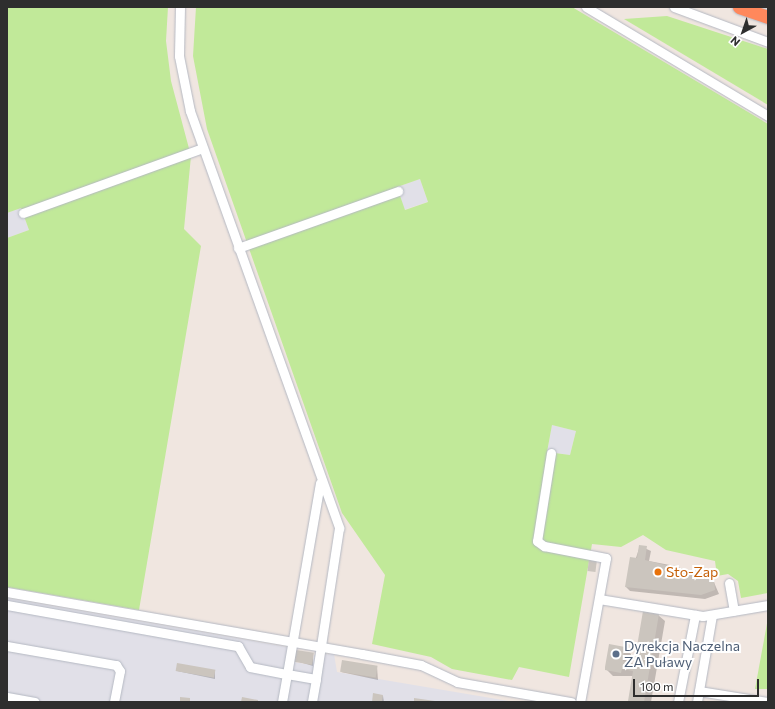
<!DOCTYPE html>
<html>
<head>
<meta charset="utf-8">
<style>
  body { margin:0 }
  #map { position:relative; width:775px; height:709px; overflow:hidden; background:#f0e6e0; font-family:Commissioner,sans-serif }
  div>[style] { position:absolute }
  .industrial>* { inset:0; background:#e1e0e8; transform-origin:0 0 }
  .green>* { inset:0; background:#c1e999 }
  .shadow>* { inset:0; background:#0003 }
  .building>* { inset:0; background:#cbc5be; transform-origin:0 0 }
  .roads { filter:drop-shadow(0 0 1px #b4b8c2) drop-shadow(0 0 1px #b4b8c2) }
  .minor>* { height:9px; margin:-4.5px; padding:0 4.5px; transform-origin:4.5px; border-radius:4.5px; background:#fff }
  .highway>* { height:13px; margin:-6.5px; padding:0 6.5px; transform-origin:6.5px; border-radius:6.5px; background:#ff885c }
  .dots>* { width:11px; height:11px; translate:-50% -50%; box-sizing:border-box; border:2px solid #fff; border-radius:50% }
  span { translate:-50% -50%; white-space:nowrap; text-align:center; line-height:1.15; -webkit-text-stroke:4px #fff; paint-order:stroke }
  .food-label { font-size:14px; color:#c56008 }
  .left { translate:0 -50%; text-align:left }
  .service-label { font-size:14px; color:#4e5e75 }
  .frame { position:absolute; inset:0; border:8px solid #2e2e2e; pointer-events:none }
  .north { position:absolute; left:723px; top:12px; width:40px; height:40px; -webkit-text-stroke:3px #fff; paint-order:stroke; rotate:220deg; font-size:11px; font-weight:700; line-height:16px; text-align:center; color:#2e2e2e }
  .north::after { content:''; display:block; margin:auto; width:14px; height:18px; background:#2e2e2e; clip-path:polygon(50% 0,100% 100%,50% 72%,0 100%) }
  .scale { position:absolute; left:633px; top:679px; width:126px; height:18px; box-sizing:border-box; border:2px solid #2e2e2e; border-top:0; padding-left:5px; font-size:12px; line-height:14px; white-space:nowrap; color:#2e2e2e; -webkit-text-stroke:3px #fff; paint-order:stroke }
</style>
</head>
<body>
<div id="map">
  <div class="industrial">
    <i style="left:420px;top:179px;width:24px;height:25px;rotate:71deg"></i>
    <i style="clip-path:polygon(21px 208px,29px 230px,7px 238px,7px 213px)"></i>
    <i style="clip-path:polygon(552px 425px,576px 431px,570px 455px,547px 452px)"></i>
    <i style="clip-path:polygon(7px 598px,287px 647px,287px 652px,296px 654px,294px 662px,312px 665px,314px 655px,334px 654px,337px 672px,514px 702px,7px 702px)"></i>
  </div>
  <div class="green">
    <i style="clip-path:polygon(7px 7px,168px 7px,166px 41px,171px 81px,191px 156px,184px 229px,201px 246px,139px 610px,7px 587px,7px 238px,29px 230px,21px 208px,7px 213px)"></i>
    <i style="clip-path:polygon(evenodd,196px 7px,572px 7px,768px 124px,768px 593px,741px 598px,738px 581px,728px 574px,717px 576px,715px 561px,666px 550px,643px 535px,621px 547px,592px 544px,569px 677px,519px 667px,512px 680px,452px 669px,431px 657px,372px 644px,385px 575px,342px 513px,207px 129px,193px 56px,196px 7px,420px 179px,428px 202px,405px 210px,397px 187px,420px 179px,196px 7px,552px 425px,576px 431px,570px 455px,547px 452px,552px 425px)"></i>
    <i style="clip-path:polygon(667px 16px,768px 49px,768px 105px,624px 19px)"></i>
    <i style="clip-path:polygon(768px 618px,768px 689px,755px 689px)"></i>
  </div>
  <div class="shadow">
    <i style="clip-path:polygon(640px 546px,651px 551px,649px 561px,675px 566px,713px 580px,719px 594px,705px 599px,630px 591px,626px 587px)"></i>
    <i style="clip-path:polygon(658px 615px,665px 621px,651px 702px,630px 702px,633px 676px,613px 676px,607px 670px,625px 648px,631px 654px,629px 664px,635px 665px)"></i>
    <i style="clip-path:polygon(313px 654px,313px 666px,296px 661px)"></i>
    <i style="clip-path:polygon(377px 667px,378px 680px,341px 672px)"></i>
    <i style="clip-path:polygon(215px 670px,215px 679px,177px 671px)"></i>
    <i style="clip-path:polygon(374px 694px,383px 696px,384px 702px,373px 702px)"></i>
  </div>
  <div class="building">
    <i style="clip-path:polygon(639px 545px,647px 546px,645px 560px,704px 575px,714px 579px,715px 590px,701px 595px,625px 587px,630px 557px,637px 558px)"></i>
    <i style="left:589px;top:559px;width:8px;height:12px;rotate:7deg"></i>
    <i style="clip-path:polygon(643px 611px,659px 614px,644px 702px,632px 702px,628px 701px,633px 671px,622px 669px,621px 673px,605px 670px,605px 667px,609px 644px,625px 647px,623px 661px,634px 664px)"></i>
    <i style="left:296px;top:650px;width:18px;height:12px;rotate:9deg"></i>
    <i style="left:342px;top:660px;width:36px;height:12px;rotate:9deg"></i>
    <i style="left:177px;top:663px;width:39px;height:8px;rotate:10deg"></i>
    <i style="clip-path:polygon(373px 693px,383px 695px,382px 702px,372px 702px)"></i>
    <i style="clip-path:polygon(180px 697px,190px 698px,190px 702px,180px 702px)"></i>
    <i style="clip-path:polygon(242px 697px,258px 700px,258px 702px,241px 702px)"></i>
    <i style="clip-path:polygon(414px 698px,435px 701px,435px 702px,414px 702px)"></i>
  </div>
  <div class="roads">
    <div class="minor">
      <i style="left:180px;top:7px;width:49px;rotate:91.2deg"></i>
      <i style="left:179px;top:56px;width:56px;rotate:78.7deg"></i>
      <i style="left:190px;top:111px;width:443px;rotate:70.3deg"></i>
      <i style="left:339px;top:528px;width:153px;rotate:98.7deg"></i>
      <i style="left:586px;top:7px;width:212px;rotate:30.9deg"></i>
      <i style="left:674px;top:7px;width:100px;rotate:20.4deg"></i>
      <i style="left:23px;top:213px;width:191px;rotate:-19.9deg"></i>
      <i style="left:238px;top:248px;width:170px;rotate:-19.6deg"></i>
      <i style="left:551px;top:453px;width:89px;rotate:99deg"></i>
      <i style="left:537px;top:541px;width:9px;rotate:36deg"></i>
      <i style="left:544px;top:546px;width:63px;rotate:11deg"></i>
      <i style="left:606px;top:558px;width:146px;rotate:100.2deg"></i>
      <i style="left:729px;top:583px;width:28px;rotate:80deg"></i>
      <i style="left:7px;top:592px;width:360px;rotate:9.9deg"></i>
      <i style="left:362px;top:654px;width:60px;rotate:10.6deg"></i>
      <i style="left:421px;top:665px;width:40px;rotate:25deg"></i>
      <i style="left:457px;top:682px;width:116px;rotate:10deg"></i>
      <i style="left:599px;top:599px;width:105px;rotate:9.3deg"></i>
      <i style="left:703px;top:616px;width:66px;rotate:-9.6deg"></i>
      <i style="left:7px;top:605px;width:235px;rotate:10.1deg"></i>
      <i style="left:238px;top:646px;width:24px;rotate:60deg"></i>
      <i style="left:250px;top:667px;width:38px;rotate:11deg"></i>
      <i style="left:287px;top:674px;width:194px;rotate:-80.2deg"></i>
      <i style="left:7px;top:646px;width:111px;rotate:9.9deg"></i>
      <i style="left:116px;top:665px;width:7px;rotate:56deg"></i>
      <i style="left:120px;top:671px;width:32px;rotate:101deg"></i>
      <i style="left:699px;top:691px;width:69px;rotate:9.2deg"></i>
      <i style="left:7px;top:697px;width:28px;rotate:10deg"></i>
      <i style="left:282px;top:702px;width:28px;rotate:-80deg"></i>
      <i style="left:287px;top:674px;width:29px;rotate:10deg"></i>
      <i style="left:316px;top:679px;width:23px;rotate:100deg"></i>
      <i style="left:678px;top:702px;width:89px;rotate:-78.9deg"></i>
      <i style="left:697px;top:702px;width:88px;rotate:-80.2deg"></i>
    </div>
    <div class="highway">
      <i style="left:739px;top:7px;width:31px;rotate:19deg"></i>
    </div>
  </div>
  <div class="dots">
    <i style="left:658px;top:572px;background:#e8710a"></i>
    <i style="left:616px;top:654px;background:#5c6f8a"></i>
  </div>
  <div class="food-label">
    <span class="left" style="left:666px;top:572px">Sto-Zap</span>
  </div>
  <div class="service-label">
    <span class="left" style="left:624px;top:654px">Dyrekcja Naczelna<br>ZA Puławy</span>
  </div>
  <div class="frame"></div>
  <div class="north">N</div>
  <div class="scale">100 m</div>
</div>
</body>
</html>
